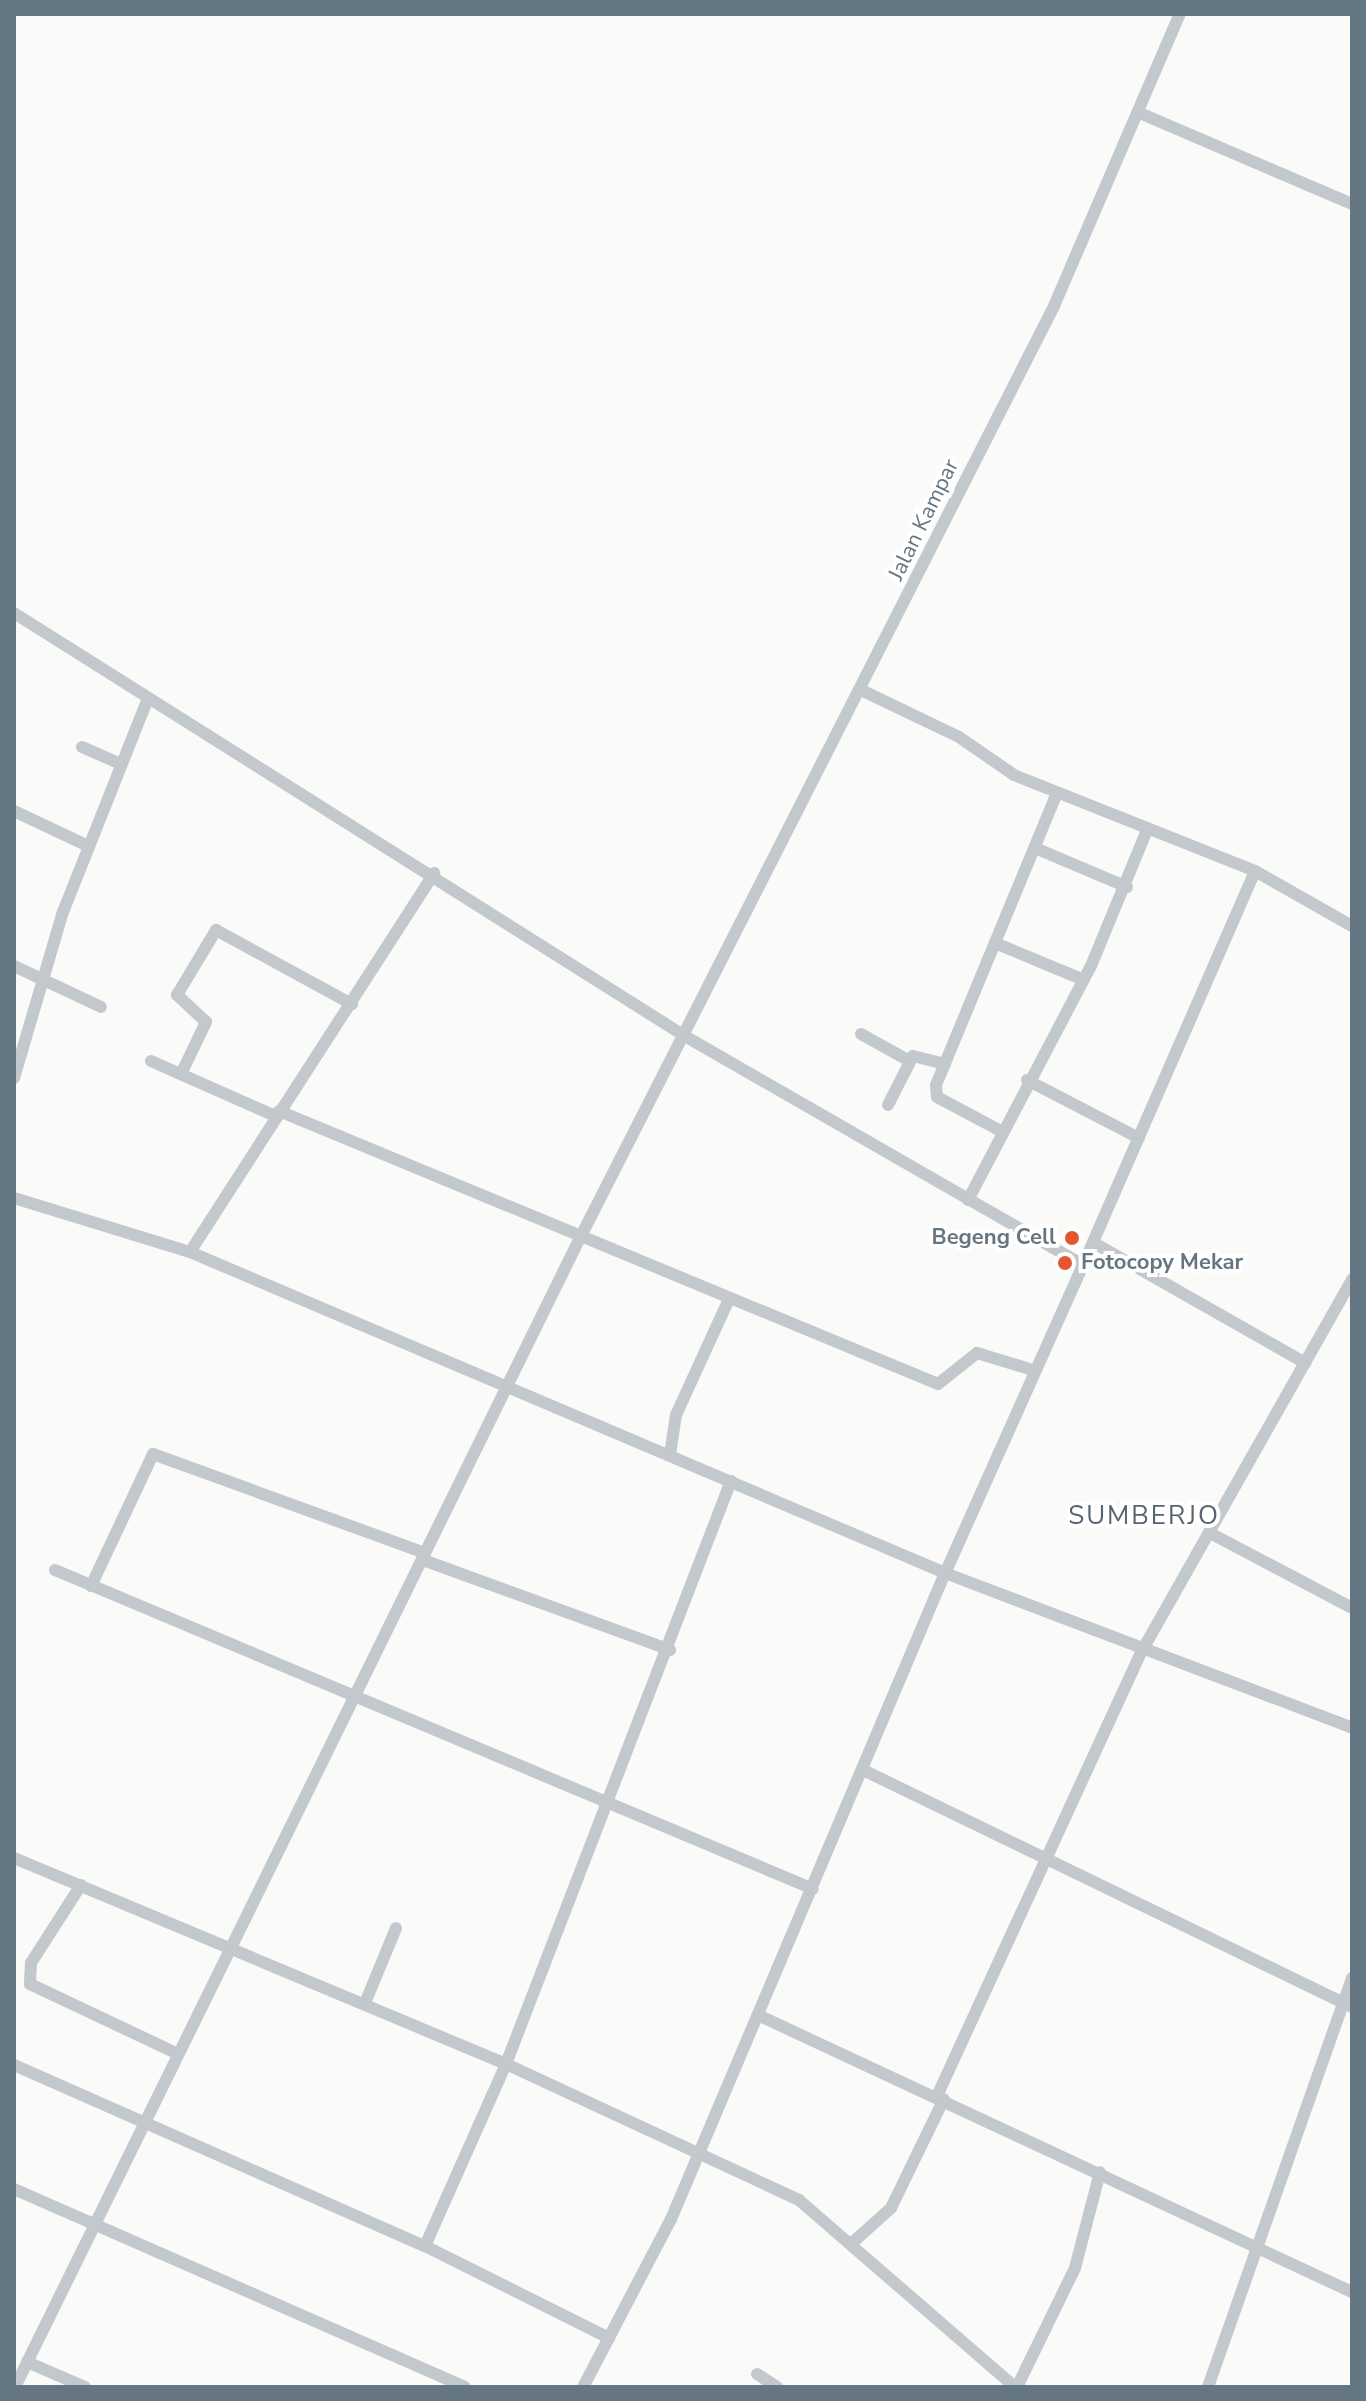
<!DOCTYPE html>
<html>
<head>
<meta charset="utf-8">
<style>
  body { margin:0 }
  #map { position:relative; width:1366px; height:2401px; overflow:hidden; background:#fafaf8; font-family:"Nunito Sans",sans-serif }
  div>[style] { position:absolute }
  .minor>* { height:12px; margin:-6px; padding:0 6px; transform-origin:6px; border-radius:6px; background:#c3c8cc }
  .dots>* { width:22px; height:22px; translate:-50% -50%; box-sizing:border-box; border:4px solid #fff; border-radius:50% }
  span { translate:-50% -50%; white-space:nowrap; text-align:center; line-height:1.15; -webkit-text-stroke:8px #fff; paint-order:stroke }
  .street-label { font-size:22px; color:#657683 }
  .poi-label { font-size:22px; color:#657683; font-weight:700 }
  .right { translate:-100% -50%; text-align:right }
  .left { translate:0 -50%; text-align:left }
  .quarter-label { font-size:26px; color:#57646e; letter-spacing:2px }
  .frame { position:absolute; inset:0; border:16px solid #657683; pointer-events:none }
</style>
</head>
<body>
<div id="map">
  <div class="minor">
    <i style="left:1142px;top:114px;width:228px;rotate:23.2deg"></i>
    <i style="left:14px;top:613px;width:791px;rotate:32.24deg"></i>
    <i style="left:683px;top:1035px;width:461px;rotate:29.9deg"></i>
    <i style="left:1083px;top:1265px;width:338px;rotate:114.1deg"></i>
    <i style="left:945px;top:1573px;width:436px;rotate:20.8deg"></i>
    <i style="left:861px;top:690px;width:109px;rotate:25.6deg"></i>
    <i style="left:959px;top:737px;width:67px;rotate:34.6deg"></i>
    <i style="left:1014px;top:775px;width:259px;rotate:21.7deg"></i>
    <i style="left:1255px;top:871px;width:112px;rotate:29.6deg"></i>
    <i style="left:82px;top:747px;width:43px;rotate:23.6deg"></i>
    <i style="left:14px;top:811px;width:82px;rotate:25.3deg"></i>
    <i style="left:1035px;top:848px;width:100px;rotate:23deg"></i>
    <i style="left:995px;top:943px;width:96px;rotate:22.6deg"></i>
    <i style="left:14px;top:966px;width:96px;rotate:25.2deg"></i>
    <i style="left:861px;top:1034px;width:54px;rotate:29deg"></i>
    <i style="left:151px;top:1061px;width:136px;rotate:23.9deg"></i>
    <i style="left:181px;top:1074px;width:58px;rotate:-64.3deg"></i>
    <i style="left:206px;top:1022px;width:40px;rotate:-137deg"></i>
    <i style="left:177px;top:995px;width:76px;rotate:-59deg"></i>
    <i style="left:216px;top:930px;width:155px;rotate:28.6deg"></i>
    <i style="left:14px;top:1078px;width:173px;rotate:-73.6deg"></i>
    <i style="left:63px;top:912px;width:230px;rotate:-68.3deg"></i>
    <i style="left:1027px;top:1080px;width:126px;rotate:27.4deg"></i>
    <i style="left:888px;top:1105px;width:55px;rotate:-63deg"></i>
    <i style="left:913px;top:1056px;width:33px;rotate:14deg"></i>
    <i style="left:279px;top:1111px;width:713px;rotate:22.5deg"></i>
    <i style="left:938px;top:1384px;width:50px;rotate:-38.5deg"></i>
    <i style="left:977px;top:1353px;width:59px;rotate:16.9deg"></i>
    <i style="left:999px;top:1130px;width:70px;rotate:-152deg"></i>
    <i style="left:937px;top:1097px;width:12px;rotate:-95deg"></i>
    <i style="left:936px;top:1085px;width:314px;rotate:-67.5deg"></i>
    <i style="left:14px;top:1198px;width:184px;rotate:17.1deg"></i>
    <i style="left:190px;top:1252px;width:820px;rotate:23.03deg"></i>
    <i style="left:945px;top:1573px;width:702px;rotate:112.98deg"></i>
    <i style="left:671px;top:2219px;width:190px;rotate:117.6deg"></i>
    <i style="left:968px;top:1200px;width:264px;rotate:-62.3deg"></i>
    <i style="left:1091px;top:966px;width:149px;rotate:-67.6deg"></i>
    <i style="left:1094px;top:1243px;width:243px;rotate:29.6deg"></i>
    <i style="left:190px;top:1252px;width:451px;rotate:-57.2deg"></i>
    <i style="left:1083px;top:1265px;width:430px;rotate:-66.4deg"></i>
    <i style="left:670px;top:1455px;width:40px;rotate:-81.5deg"></i>
    <i style="left:676px;top:1415px;width:128px;rotate:-65.4deg"></i>
    <i style="left:1210px;top:1533px;width:161px;rotate:27.8deg"></i>
    <i style="left:423px;top:1560px;width:263px;rotate:20deg"></i>
    <i style="left:55px;top:1570px;width:822px;rotate:22.82deg"></i>
    <i style="left:91px;top:1586px;width:146px;rotate:-64.8deg"></i>
    <i style="left:153px;top:1454px;width:289px;rotate:20deg"></i>
    <i style="left:863px;top:1770px;width:543px;rotate:25.86deg"></i>
    <i style="left:14px;top:1858px;width:533px;rotate:22.72deg"></i>
    <i style="left:506px;top:2064px;width:323px;rotate:24.9deg"></i>
    <i style="left:799px;top:2200px;width:286px;rotate:40.9deg"></i>
    <i style="left:81px;top:1885px;width:93px;rotate:122.7deg"></i>
    <i style="left:31px;top:1963px;width:21px;rotate:93deg"></i>
    <i style="left:30px;top:1984px;width:164px;rotate:25.3deg"></i>
    <i style="left:365px;top:2003px;width:81px;rotate:-67.5deg"></i>
    <i style="left:760px;top:2016px;width:653px;rotate:25deg"></i>
    <i style="left:14px;top:2065px;width:449px;rotate:23.8deg"></i>
    <i style="left:425px;top:2246px;width:206px;rotate:26.6deg"></i>
    <i style="left:937px;top:2096px;width:492px;rotate:-65.3deg"></i>
    <i style="left:1143px;top:1649px;width:425px;rotate:-60.5deg"></i>
    <i style="left:14px;top:2189px;width:492px;rotate:23.7deg"></i>
    <i style="left:851px;top:2244px;width:54px;rotate:-42deg"></i>
    <i style="left:891px;top:2208px;width:121px;rotate:-64.1deg"></i>
    <i style="left:425px;top:2246px;width:199px;rotate:-66deg"></i>
    <i style="left:506px;top:2064px;width:625px;rotate:-68.9deg"></i>
    <i style="left:27px;top:2362px;width:63px;rotate:23.3deg"></i>
    <i style="left:757px;top:2374px;width:24px;rotate:33deg"></i>
    <i style="left:15px;top:2387px;width:1280px;rotate:-63.82deg"></i>
    <i style="left:580px;top:1238px;width:1046px;rotate:-63.04deg"></i>
    <i style="left:1054px;top:306px;width:318px;rotate:-66.7deg"></i>
    <i style="left:1017px;top:2387px;width:132px;rotate:-64deg"></i>
    <i style="left:1075px;top:2268px;width:99px;rotate:-75.4deg"></i>
    <i style="left:1208px;top:2387px;width:434px;rotate:-70.6deg"></i>
  </div>
  <div class="dots">
    <i style="left:1072px;top:1238px;background:#e4572e"></i>
    <i style="left:1065px;top:1263px;background:#e4572e"></i>
  </div>
  <div class="street-label">
    <span style="left:924px;top:520px;rotate:-64deg">Jalan Kampar</span>
  </div>
  <div class="poi-label">
    <span class="right" style="left:1056px;top:1238px">Begeng Cell</span>
    <span class="left" style="left:1081px;top:1263px">Fotocopy Mekar</span>
  </div>
  <div class="quarter-label">
    <span style="left:1144px;top:1516px">SUMBERJO</span>
  </div>
  <div class="frame"></div>
</div>
</body>
</html>
